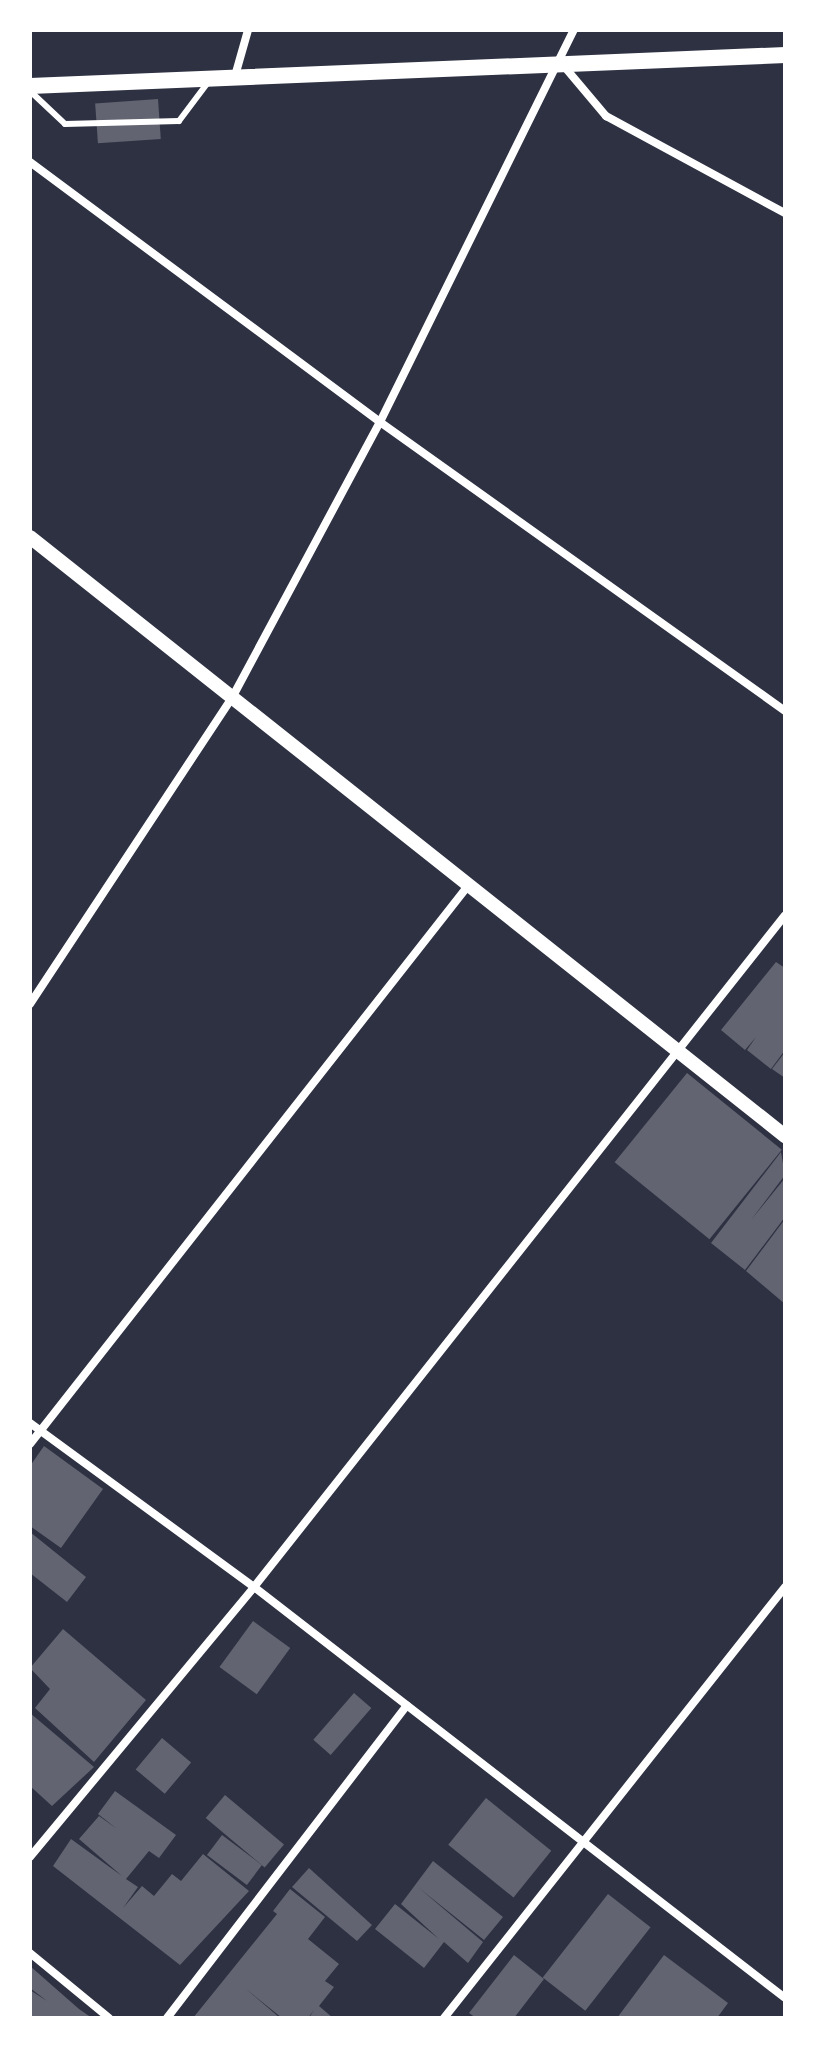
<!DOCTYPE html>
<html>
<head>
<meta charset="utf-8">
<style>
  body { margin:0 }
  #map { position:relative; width:815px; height:2048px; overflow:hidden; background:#2d3142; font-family:"Source Sans 3",sans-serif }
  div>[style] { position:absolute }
  .building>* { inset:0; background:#626471; transform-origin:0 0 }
  .service>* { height:6px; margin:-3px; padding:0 3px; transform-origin:3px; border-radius:3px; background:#fff }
  .minor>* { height:8px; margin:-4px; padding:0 4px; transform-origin:4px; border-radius:4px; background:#fff }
  .tertiary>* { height:14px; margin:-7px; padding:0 7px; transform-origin:7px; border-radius:7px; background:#fff }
  .secondary>* { height:16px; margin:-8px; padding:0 8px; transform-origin:8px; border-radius:8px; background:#fff }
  span { translate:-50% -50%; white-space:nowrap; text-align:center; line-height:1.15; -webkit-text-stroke:8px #fff; paint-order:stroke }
  .frame { position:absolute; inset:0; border:32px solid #fff; pointer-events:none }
</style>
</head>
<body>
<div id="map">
  <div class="building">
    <i style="left:158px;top:99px;width:40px;height:63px;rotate:86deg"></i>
    <i style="clip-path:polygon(776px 962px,785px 968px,785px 1050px,771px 1069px,747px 1050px,756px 1037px,745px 1050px,721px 1030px)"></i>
    <i style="clip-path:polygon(785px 1052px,785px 1078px,772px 1069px)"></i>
    <i style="left:687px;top:1073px;width:122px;height:115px;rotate:39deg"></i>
    <i style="clip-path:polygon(781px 1152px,785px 1175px,751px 1220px,785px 1178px,785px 1217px,745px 1270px,711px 1243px)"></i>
    <i style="clip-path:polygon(785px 1219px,785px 1304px,746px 1271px)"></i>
    <i style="clip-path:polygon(44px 1446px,103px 1489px,61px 1548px,30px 1526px,30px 1466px)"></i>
    <i style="clip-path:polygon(30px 1532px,86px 1577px,67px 1602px,30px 1573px)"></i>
    <i style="left:253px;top:1621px;width:46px;height:57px;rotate:36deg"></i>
    <i style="clip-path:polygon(63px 1629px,146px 1700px,94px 1762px,35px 1708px,50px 1689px,30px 1668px)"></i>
    <i style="left:354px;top:1693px;width:23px;height:62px;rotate:41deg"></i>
    <i style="clip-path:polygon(30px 1713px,94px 1767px,52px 1806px,30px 1786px)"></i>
    <i style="left:162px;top:1738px;width:38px;height:41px;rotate:40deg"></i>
    <i style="clip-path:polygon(115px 1791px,176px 1835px,159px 1858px,149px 1851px,126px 1879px,138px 1887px,123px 1908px,142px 1886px,154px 1896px,172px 1874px,181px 1881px,203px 1854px,249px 1891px,180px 1965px,53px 1866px,71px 1839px,122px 1876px,79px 1839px,99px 1816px,117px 1829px,98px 1814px)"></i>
    <i style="left:225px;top:1795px;width:77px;height:30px;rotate:40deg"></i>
    <i style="left:486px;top:1798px;width:84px;height:60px;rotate:39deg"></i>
    <i style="left:222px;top:1835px;width:50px;height:25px;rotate:37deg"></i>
    <i style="clip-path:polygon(433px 1861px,503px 1917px,484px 1940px,419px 1888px,483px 1942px,468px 1963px,444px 1942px,424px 1968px,375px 1929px,395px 1904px,439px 1939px,401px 1904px)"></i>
    <i style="clip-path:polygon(309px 1868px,372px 1925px,357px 1941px,292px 1887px)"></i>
    <i style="clip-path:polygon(290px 1889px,325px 1917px,308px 1939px,339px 1964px,325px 1981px,334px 1987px,319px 2006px,333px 2018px,309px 2018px,314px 2010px,308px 2018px,282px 2018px,246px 1989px,280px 2018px,193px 2018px,277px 1914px,273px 1911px)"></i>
    <i style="left:608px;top:1894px;width:54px;height:106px;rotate:38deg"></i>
    <i style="clip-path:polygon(514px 1955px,544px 1979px,514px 2018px,476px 2018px,469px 2013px)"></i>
    <i style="clip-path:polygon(664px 1955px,728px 2003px,717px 2018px,617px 2018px)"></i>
    <i style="clip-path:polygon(30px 1966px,79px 2009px,92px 2018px,30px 2018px,30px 1990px,47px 2001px,30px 1988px)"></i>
  </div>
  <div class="service">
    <i style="left:30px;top:91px;width:48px;rotate:43.3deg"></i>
    <i style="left:65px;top:124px;width:114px;rotate:-1.5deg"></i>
    <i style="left:179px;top:121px;width:50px;rotate:-53.1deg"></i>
  </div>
  <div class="minor">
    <i style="left:563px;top:65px;width:67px;rotate:49.9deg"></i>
    <i style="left:606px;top:116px;width:204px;rotate:28.5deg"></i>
    <i style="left:235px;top:76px;width:48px;rotate:-74.2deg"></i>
    <i style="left:30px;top:162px;width:436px;rotate:36.6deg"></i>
    <i style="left:380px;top:422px;width:498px;rotate:35.5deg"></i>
    <i style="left:30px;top:1004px;width:369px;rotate:-56.6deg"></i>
    <i style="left:233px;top:696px;width:311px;rotate:-61.8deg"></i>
    <i style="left:380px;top:422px;width:437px;rotate:-63.7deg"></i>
    <i style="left:30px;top:1423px;width:278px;rotate:36.2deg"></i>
    <i style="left:254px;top:1587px;width:671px;rotate:37.74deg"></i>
    <i style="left:30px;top:1444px;width:708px;rotate:-51.88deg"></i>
    <i style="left:30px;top:1857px;width:351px;rotate:-50.3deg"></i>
    <i style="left:254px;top:1587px;width:856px;rotate:-51.68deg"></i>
    <i style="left:30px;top:1953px;width:102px;rotate:39.4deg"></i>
    <i style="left:167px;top:2018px;width:394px;rotate:-52.5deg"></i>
    <i style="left:444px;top:2018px;width:550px;rotate:-51.65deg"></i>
  </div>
  <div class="tertiary">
    <i style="left:30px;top:537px;width:964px;rotate:38.43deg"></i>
  </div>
  <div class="secondary">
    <i style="left:30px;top:86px;width:756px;rotate:-2.35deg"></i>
  </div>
  <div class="frame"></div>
</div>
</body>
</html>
